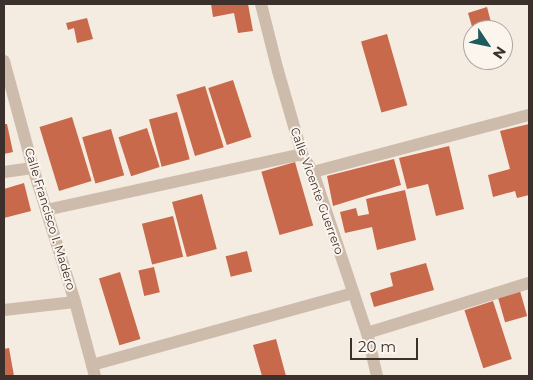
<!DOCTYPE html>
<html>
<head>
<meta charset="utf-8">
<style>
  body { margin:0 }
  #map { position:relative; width:533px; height:380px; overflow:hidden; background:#f4ebe1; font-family:Montserrat,sans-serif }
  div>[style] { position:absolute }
  .building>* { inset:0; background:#c8694b; transform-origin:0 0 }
  .minor>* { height:12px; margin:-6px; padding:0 6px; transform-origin:6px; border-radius:6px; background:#cdbbac }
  span { translate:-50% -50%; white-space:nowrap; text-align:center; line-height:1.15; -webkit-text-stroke:4px #fbf5ee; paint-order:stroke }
  .street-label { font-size:12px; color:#3b302b }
  .frame { position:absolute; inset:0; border:5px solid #3b302b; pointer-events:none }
  .north { position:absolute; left:463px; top:20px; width:50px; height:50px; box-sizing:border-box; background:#fbf5ee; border:1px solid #aea6a0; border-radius:50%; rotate:124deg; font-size:14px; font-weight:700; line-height:20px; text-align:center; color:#3b302b }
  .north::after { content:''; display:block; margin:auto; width:18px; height:22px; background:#1f5a5e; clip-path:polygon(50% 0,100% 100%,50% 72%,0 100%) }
  .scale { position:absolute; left:350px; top:338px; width:68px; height:22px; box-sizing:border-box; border:2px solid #3b302b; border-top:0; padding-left:6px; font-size:15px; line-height:18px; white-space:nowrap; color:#3b302b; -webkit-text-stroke:4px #fbf5ee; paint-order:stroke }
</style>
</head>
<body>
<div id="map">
  <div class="building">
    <i style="clip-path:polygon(211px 4px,248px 4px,253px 31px,238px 33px,234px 13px,213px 17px)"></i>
    <i style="clip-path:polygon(487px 7px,493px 30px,473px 30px,468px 13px)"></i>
    <i style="clip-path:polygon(87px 18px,93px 39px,77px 43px,74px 28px,68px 30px,66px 23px)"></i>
    <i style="left:387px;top:34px;width:74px;height:27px;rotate:74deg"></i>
    <i style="left:233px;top:80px;width:60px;height:26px;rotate:72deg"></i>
    <i style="left:205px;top:86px;width:64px;height:30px;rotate:73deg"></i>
    <i style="left:177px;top:112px;width:49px;height:29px;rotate:75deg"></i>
    <i style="left:72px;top:117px;width:67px;height:34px;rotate:73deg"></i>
    <i style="clip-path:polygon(4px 124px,7px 124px,13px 152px,4px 154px)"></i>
    <i style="clip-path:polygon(529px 124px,529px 195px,517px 198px,515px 191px,493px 197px,488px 175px,510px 169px,500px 131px)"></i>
    <i style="left:147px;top:128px;width:41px;height:30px;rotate:72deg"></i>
    <i style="left:111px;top:129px;width:48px;height:30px;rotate:74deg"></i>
    <i style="clip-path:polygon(449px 146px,464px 209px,436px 216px,428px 184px,407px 189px,399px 158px)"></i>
    <i style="clip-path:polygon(394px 159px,401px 185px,333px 206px,327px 176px)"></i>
    <i style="left:295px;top:162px;width:66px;height:35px;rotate:74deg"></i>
    <i style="clip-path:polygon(24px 183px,31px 211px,4px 218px,4px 189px)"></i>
    <i style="clip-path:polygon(405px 190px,416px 240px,377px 250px,372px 227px,345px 233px,340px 212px,356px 208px,358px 216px,369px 214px,366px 199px)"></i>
    <i style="left:202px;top:194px;width:57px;height:31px;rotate:75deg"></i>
    <i style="left:173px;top:216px;width:42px;height:32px;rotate:76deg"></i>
    <i style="left:247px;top:251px;width:21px;height:22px;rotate:76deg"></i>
    <i style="clip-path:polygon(426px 263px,434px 290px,374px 307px,370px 293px,393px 286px,390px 273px)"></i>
    <i style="left:154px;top:267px;width:26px;height:16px;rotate:77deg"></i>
    <i style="left:120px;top:272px;width:70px;height:22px;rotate:73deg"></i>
    <i style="left:520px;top:291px;width:26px;height:23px;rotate:74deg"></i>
    <i style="left:493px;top:301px;width:61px;height:30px;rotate:72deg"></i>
    <i style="clip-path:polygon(276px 339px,286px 376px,262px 376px,253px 345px)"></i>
    <i style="clip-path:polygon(9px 348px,14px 376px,4px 376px,4px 349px)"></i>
  </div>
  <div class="minor">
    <i style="left:261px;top:4px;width:69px;rotate:75.8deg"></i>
    <i style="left:278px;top:71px;width:86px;rotate:73.9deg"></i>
    <i style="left:302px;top:154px;width:21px;rotate:59deg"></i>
    <i style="left:313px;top:172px;width:170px;rotate:71.5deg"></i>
    <i style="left:367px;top:333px;width:44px;rotate:76.9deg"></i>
    <i style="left:4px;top:61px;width:111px;rotate:74.8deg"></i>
    <i style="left:33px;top:168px;width:140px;rotate:72.6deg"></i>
    <i style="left:75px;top:302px;width:77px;rotate:74.9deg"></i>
    <i style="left:4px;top:172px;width:29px;rotate:-8deg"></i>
    <i style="left:313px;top:172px;width:223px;rotate:-14.8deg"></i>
    <i style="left:46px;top:210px;width:262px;rotate:-12.3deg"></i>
    <i style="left:4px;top:310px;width:71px;rotate:-6.4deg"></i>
    <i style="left:367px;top:333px;width:170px;rotate:-17.2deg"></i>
    <i style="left:92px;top:365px;width:271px;rotate:-15.4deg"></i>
  </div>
  <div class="street-label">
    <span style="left:317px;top:191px;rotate:70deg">Calle Vicente Guerrero</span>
    <span style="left:50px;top:219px;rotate:73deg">Calle Francisco I. Madero</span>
  </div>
  <div class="frame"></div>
  <div class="north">N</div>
  <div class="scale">20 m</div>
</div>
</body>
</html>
